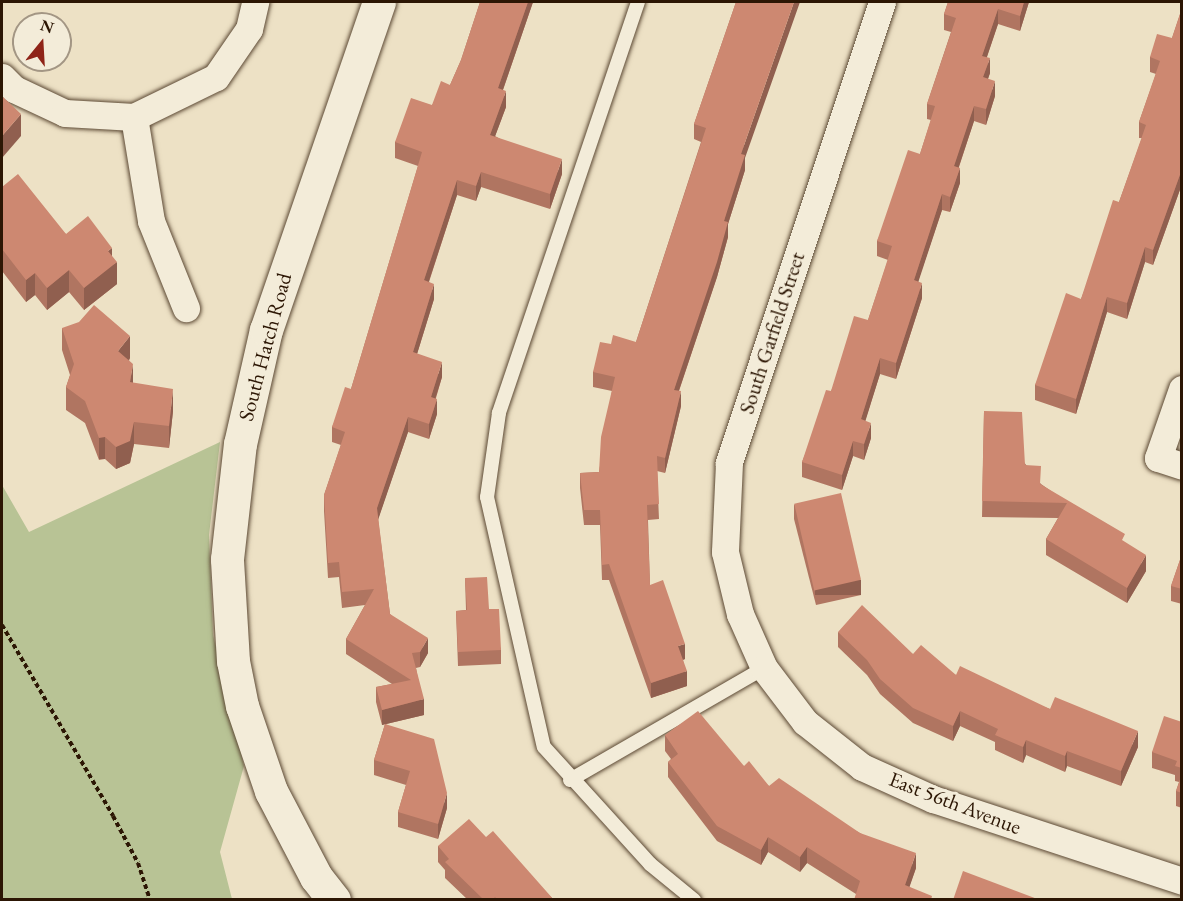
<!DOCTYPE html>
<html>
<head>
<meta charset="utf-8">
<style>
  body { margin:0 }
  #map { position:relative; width:1183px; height:901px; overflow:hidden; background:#ede1c5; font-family:"EB Garamond",serif }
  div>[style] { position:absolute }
  .green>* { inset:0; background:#b8c395 }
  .path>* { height:4px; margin-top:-2px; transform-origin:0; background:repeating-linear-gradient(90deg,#2c1604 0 4.5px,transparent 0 7.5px) }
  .roads { filter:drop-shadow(0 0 2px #5c4934) drop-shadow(0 0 2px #5c4934) }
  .lane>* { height:14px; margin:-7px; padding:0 7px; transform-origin:7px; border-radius:7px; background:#f3ecd9 }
  .street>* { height:27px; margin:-13.5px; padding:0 13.5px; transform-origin:13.5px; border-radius:13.5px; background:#f3ecd9 }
  .secondary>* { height:33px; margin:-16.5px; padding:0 16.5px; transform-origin:16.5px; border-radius:16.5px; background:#f3ecd9 }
  .wall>* { inset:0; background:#b07561 }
  .shaded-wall>* { inset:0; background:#905f4f; transform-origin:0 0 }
  .building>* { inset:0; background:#cd8871; transform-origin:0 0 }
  span { translate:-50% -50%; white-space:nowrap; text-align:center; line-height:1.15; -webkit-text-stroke:6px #f3ecd9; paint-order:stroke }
  .street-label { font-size:21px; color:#2c1604 }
  .frame { position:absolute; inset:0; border:3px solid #2c1604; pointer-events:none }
  .north { position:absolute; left:12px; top:12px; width:60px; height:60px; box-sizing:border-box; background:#f3ecd9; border:2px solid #a39684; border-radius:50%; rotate:18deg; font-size:16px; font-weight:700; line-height:24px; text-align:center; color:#2c1604 }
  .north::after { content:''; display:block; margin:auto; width:21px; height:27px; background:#8f2418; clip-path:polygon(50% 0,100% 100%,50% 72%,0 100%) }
</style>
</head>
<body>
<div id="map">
  <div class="green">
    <i style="clip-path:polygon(220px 442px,209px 535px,213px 635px,244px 766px,220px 852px,232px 899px,2px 899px,2px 485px,29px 532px)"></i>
  </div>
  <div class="path">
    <i style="left:2px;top:625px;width:221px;rotate:59.8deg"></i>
    <i style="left:113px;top:816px;width:53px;rotate:62deg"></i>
    <i style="left:138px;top:863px;width:39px;rotate:72deg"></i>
  </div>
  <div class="roads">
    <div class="lane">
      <i style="left:638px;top:2px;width:434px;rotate:108.7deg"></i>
      <i style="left:499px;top:413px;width:85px;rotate:98.1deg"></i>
      <i style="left:487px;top:497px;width:256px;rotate:77.2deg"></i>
      <i style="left:544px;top:747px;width:158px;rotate:47.8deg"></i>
      <i style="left:650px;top:864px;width:57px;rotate:39.3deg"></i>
      <i style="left:570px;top:780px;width:224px;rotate:-30deg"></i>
    </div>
    <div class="street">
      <i style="left:882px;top:2px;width:486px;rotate:108.4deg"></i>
      <i style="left:729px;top:463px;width:89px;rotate:92.6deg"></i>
      <i style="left:725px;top:552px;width:64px;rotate:76.4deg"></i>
      <i style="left:740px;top:614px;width:59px;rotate:66deg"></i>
      <i style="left:764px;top:668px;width:68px;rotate:52.8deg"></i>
      <i style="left:805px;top:722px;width:73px;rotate:38.3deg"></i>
      <i style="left:862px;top:767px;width:78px;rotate:24.3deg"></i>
      <i style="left:933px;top:799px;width:262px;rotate:18.2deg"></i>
      <i style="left:2px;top:77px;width:17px;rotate:45deg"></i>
      <i style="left:14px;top:89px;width:56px;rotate:25.2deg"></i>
      <i style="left:65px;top:113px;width:69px;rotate:3.3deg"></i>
      <i style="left:134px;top:117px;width:91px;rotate:-26deg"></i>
      <i style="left:216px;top:77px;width:58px;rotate:-55.5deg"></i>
      <i style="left:249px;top:29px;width:28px;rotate:-77deg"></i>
      <i style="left:134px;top:117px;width:105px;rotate:80.7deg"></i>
      <i style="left:151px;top:221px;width:94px;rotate:68.1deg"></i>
      <i style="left:1182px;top:389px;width:73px;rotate:109.2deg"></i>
      <i style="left:1158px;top:458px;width:25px;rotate:18deg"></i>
    </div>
    <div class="secondary">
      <i style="left:334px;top:900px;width:29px;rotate:-128deg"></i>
      <i style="left:316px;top:877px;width:97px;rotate:-117.6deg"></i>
      <i style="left:271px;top:791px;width:90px;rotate:-108.8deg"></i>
      <i style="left:242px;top:706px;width:46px;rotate:-101.3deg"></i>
      <i style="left:233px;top:661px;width:102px;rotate:-93.4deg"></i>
      <i style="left:227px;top:559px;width:116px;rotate:-83.6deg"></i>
      <i style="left:240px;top:444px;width:117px;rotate:-77.2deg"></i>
      <i style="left:266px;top:330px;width:347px;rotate:-71deg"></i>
    </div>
  </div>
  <div class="wall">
    <i style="clip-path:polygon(480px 2px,533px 2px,503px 90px,506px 107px,495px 136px,562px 174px,550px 209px,481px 187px,476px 201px,457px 195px,429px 282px,434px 299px,417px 354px,442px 377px,436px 398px,437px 414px,429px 439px,408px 432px,378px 519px,390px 614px,428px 653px,420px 667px,416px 668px,424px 715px,386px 724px,447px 808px,438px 839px,398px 827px,398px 812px,406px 785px,374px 775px,374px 760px,385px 724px,382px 725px,376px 702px,376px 687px,392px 684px,346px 654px,346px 639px,365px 605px,342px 608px,339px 577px,328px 578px,324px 511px,324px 495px,341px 445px,332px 442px,332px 427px,351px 389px,418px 166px,395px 158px,395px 142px,432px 105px,450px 85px,461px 60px)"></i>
    <i style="clip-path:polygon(736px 2px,745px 170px,728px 224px,728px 237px,717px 277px,679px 391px,681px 406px,665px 473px,657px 471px,659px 519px,648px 520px,650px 585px,685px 659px,683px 660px,687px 686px,651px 698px,609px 580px,602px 580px,600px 525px,584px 525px,580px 488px,580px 473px,599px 472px,612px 391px,593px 387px,593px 372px,611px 344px,636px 342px,701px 142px,694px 139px,694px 124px)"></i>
    <i style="clip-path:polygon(948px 2px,1029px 2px,1020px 31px,998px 24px,987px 57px,990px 73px,988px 79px,995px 96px,986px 125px,974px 121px,959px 167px,960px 183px,950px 212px,942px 210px,918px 281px,922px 298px,896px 379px,880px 374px,865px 421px,871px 438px,864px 460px,853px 456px,842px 490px,802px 477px,802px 462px,831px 391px,868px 320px,888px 260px,877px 256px,877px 241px,920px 154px,931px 120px,927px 119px,927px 104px,951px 32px,944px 30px,944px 14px)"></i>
    <i style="clip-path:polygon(1182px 8px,1182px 184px,1153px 265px,1145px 262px,1127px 319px,1107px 312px,1076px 414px,1035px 400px,1035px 385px,1081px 299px,1119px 202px,1142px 138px,1139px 138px,1139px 122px,1156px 74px,1150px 72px,1150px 57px,1172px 38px)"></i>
    <i style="clip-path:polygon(2px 187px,66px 234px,112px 257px,117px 284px,84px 310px,69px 292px,47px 310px,35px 295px,26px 302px,2px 271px)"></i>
    <i style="clip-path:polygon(62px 328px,130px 358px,129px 361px,133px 383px,173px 411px,169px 448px,134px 444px,130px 463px,116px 469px,105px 459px,99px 460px,85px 423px,66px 410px,66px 387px,70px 375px,62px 350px)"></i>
    <i style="clip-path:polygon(984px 411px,1041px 484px,1125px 543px,1146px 571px,1127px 603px,1046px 555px,1046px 539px,1058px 518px,982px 517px)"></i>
    <i style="clip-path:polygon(794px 504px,861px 595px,816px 605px,794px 519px)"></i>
    <i style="clip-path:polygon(1182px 554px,1182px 604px,1171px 601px,1171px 586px)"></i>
    <i style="clip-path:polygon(465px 578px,489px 609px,501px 650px,501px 664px,458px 666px,456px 611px,466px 610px)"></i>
    <i style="clip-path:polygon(838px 632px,913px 654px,956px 675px,1050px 709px,1138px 747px,1121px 786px,1067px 766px,1065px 772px,1026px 755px,1023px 763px,995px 750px,995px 742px,960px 726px,953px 741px,913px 723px,880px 694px,867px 675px,838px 647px)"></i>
    <i style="clip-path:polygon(1182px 722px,1182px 808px,1176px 806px,1176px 791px,1179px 782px,1175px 781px,1175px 775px,1152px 768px,1152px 752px)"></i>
    <i style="clip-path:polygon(665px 735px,744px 766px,769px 786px,860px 833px,916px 868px,909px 887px,932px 900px,856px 894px,807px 863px,800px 872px,768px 852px,761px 865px,717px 841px,668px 777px,668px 762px,671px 759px,665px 751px)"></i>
    <i style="clip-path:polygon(486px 837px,552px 898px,554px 900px,468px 900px,445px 878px,445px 870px,438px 862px,438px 846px)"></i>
  </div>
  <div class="shaded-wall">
    <i style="clip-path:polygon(528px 2px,533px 2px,498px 104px,498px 88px)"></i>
    <i style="clip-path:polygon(794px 2px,800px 2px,745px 158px,745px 170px,728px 224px,728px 237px,717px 277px,674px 405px,674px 390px,724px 221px,741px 154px)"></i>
    <i style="clip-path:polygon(1024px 2px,1029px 2px,1020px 31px,1020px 16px)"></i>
    <i style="clip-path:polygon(998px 9px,998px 24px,982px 71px,982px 56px)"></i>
    <i style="clip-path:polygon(990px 58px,990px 73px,983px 92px,983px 77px)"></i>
    <i style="clip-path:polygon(995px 81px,995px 96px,986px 125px,986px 109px)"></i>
    <i style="clip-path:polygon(506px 91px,506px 107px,490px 150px,490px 135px)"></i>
    <i style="clip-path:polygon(974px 106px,974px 121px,954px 181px,954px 166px)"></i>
    <i style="clip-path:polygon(21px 114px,21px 136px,2px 158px,2px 136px)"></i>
    <i style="clip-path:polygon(562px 159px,562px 174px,550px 209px,550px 194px)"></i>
    <i style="clip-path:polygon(960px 168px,960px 183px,950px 212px,950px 197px)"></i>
    <i style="clip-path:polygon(1182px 169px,1182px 184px,1153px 265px,1153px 250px)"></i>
    <i style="clip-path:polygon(481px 172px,481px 187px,476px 201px,476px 186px)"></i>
    <i style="clip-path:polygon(457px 180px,457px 195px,424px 296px,424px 280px)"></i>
    <i style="clip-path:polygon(942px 194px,942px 210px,914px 295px,914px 280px)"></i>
    <i style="clip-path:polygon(1145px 247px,1145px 262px,1127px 319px,1127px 303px)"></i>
    <i style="clip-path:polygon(112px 248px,112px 265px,117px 262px,117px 284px,84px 310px,84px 288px,108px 251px)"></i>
    <i style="clip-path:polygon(69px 270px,69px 292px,47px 310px,47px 288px)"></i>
    <i style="clip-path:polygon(35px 273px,35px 295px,26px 302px,26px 280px)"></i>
    <i style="clip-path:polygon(922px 283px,922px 298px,896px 379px,896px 363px)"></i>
    <i style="clip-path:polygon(434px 284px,434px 299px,413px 367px,413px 352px)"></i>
    <i style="clip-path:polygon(1107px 297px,1107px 312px,1076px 414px,1076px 399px)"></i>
    <i style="clip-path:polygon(130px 336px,130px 358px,118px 373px,118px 351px)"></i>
    <i style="clip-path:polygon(880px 358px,880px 374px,861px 435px,861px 419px)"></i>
    <i style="clip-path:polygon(442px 362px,442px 377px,431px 412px,431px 397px)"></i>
    <i style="clip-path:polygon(133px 364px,133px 387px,130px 382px)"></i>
    <i style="clip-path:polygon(173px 389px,173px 411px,169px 448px,169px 426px)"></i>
    <i style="clip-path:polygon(681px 391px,681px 406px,665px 473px,665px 458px)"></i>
    <i style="clip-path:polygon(437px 399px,437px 414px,429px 439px,429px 424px)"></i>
    <i style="clip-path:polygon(408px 417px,408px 432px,377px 523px,377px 508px)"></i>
    <i style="clip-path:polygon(134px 422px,134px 444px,130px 463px,116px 469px,116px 447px)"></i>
    <i style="clip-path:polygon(871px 423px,871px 438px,864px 460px,864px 444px)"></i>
    <i style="left:105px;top:437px;width:22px;height:6px;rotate:90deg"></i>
    <i style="clip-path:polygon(853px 441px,853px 456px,842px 490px,842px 475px)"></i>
    <i style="clip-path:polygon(1146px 555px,1146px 571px,1127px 603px,1127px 588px)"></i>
    <i style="left:861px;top:580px;width:15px;height:46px;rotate:90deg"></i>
    <i style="clip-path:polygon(428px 638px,428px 653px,420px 667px,420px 652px)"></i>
    <i style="clip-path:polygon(685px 644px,685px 659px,678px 661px,678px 646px)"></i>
    <i style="clip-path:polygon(687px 671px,687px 686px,651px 698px,651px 683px)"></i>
    <i style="clip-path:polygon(424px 699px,424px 715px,382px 725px,382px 710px)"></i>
    <i style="clip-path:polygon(960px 711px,960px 726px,953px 741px,953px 726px)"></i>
    <i style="clip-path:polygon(1138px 731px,1138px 747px,1121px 786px,1121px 771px)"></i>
    <i style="clip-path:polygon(1026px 740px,1026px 755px,1023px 763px,1023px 747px)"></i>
    <i style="clip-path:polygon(1067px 751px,1067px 766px,1065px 772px,1065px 756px)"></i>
    <i style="clip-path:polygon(447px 793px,447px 808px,438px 839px,438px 824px)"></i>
    <i style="clip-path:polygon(768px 837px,768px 852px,761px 865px,761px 850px)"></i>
    <i style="clip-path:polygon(807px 847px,807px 863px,800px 872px,800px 857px)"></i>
    <i style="clip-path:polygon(916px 853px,916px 868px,905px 900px,905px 885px)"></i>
  </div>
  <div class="building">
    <i style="clip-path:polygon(480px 2px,528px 2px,498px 88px,506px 91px,490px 135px,562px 159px,550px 194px,481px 172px,476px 186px,457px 180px,424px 280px,434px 284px,413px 352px,442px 362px,431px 397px,437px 399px,429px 424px,408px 417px,377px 508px,390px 614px,428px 638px,420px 652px,412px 653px,424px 699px,382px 710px,376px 687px,411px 680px,346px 639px,374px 589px,342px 592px,339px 562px,328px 563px,324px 495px,345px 432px,332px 427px,345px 387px,351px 389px,422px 152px,395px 142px,411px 98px,432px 105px,441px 81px,450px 85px,461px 60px)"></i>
    <i style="clip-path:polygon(736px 2px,794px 2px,741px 154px,745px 155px,724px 221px,728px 222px,717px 262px,674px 390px,681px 391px,665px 458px,657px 456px,659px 504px,647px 505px,650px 585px,663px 580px,685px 644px,678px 646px,687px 671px,651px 683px,609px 564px,602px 565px,600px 510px,584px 510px,580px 473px,599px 472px,601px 437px,615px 377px,593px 372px,600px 342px,611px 344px,613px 335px,636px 342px,706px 128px,694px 124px)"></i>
    <i style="clip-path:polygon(948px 2px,1024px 2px,1020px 16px,998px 9px,982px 56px,990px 58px,983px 77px,995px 81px,986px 109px,974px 106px,954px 166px,960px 168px,950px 197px,942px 194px,914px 280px,922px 283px,896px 363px,880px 358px,861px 419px,871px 423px,864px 444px,853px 441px,842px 475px,802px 462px,826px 390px,831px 391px,854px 316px,868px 320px,892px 246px,877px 241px,908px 150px,920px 154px,935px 106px,927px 104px,956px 18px,944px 14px)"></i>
    <i style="clip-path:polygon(1182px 8px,1182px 169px,1153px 250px,1145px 247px,1127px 303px,1107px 297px,1076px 399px,1035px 385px,1066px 293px,1081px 299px,1113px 200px,1119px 202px,1146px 125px,1139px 122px,1160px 61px,1150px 57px,1157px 34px,1172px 38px)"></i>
    <i style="clip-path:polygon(2px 96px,21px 114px,2px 136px)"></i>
    <i style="clip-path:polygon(18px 174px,66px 234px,88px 216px,112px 248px,108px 251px,117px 262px,84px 288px,69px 270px,47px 288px,35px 273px,26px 280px,2px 249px,2px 187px)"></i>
    <i style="clip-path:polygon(94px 305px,130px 336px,118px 351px,133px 364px,130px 382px,173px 389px,169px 426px,134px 422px,130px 441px,116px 447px,105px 437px,99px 438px,85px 401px,66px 387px,74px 364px,62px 328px,79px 322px)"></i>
    <i style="clip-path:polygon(984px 411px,1022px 412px,1025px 465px,1041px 466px,1040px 484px,1125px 534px,1122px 540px,1146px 555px,1127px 588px,1046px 539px,1067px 503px,982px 501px)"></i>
    <i style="left:841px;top:493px;width:89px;height:48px;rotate:77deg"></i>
    <i style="clip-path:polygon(1182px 554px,1182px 589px,1171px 586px)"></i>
    <i style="clip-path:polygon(487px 577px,489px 609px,499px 609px,501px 650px,458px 652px,456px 611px,467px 610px,465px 578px)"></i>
    <i style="clip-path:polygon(862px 605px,913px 654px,921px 645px,956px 675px,960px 666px,1050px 709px,1055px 697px,1138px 731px,1121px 771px,1067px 751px,1065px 756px,1026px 740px,1023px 747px,995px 735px,998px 729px,960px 711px,953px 726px,913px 708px,880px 679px,867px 660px,838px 632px)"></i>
    <i style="clip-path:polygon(698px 711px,744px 766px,749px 761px,769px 786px,779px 778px,860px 833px,916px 853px,905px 885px,932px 896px,931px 900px,854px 900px,860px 881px,807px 847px,800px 857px,768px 837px,761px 850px,717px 826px,668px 762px,678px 754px,665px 735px)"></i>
    <i style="clip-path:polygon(1164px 716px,1182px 722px,1182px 768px,1175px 766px,1177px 761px,1152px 752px)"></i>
    <i style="clip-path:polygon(385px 724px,434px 739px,447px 793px,438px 824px,398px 812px,410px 771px,374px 760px)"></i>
    <i style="clip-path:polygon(1182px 774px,1182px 793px,1176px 791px)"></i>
    <i style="clip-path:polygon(469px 819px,486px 837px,493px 831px,554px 900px,497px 900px,495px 897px,493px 900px,484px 900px,445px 862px,449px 859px,438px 846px)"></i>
    <i style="clip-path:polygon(963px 871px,1040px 900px,953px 900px)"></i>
  </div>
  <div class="street-label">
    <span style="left:772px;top:333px;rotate:-72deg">South Garfield Street</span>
    <span style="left:265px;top:347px;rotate:-75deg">South Hatch Road</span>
    <span style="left:955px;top:803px;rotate:21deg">East 56th Avenue</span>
  </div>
  <div class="frame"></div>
  <div class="north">N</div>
</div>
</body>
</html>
